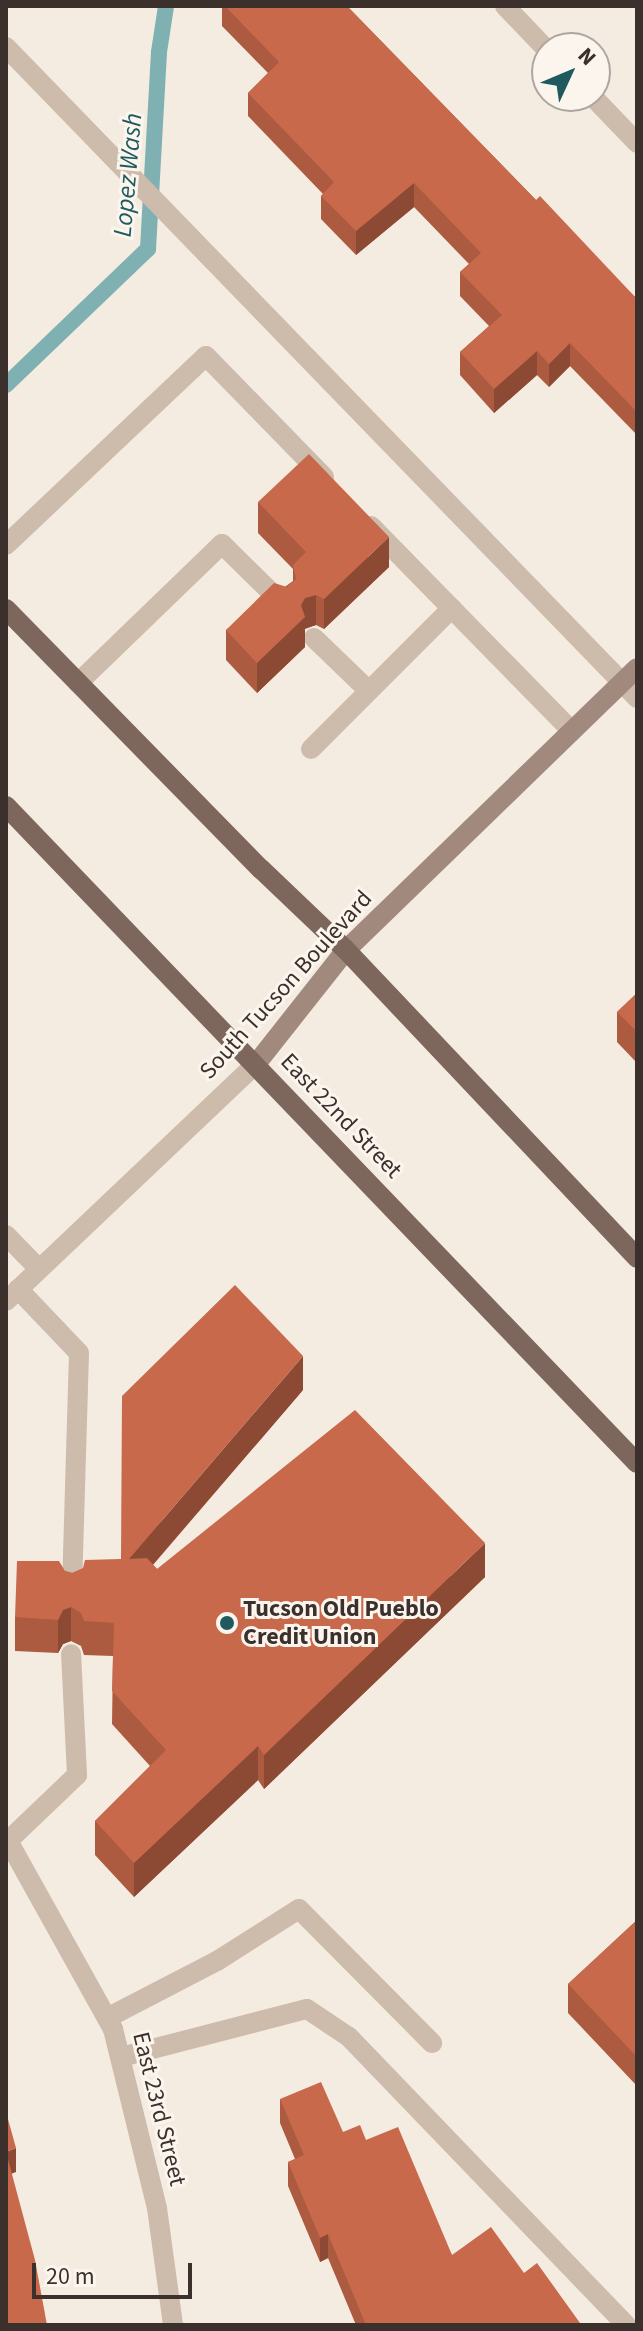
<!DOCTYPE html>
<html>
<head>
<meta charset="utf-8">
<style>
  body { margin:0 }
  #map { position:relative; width:643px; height:2331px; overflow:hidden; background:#f4ebe1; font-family:"Source Sans 3",sans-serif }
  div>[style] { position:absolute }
  .stream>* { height:16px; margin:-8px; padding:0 8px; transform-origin:8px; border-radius:8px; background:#7fb0b2 }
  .lane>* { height:20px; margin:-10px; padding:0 10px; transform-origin:10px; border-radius:10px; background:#cdbbac }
  .street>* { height:20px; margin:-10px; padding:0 10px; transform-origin:10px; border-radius:10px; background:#cdbbac }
  .secondary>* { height:20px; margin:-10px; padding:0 10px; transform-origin:10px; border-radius:10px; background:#a18a7d }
  .primary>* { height:20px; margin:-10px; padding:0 10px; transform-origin:10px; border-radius:10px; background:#7d675c }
  .wall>* { inset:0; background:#ac5a40 }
  .shaded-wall>* { inset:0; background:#8c4a34 }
  .building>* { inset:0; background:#c8694b }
  .dots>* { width:22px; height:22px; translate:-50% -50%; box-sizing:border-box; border:4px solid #fbf5ee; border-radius:50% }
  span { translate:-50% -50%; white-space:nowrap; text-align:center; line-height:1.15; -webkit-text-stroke:6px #fbf5ee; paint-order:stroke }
  .street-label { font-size:24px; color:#3b302b }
  .poi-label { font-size:24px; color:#3b302b; font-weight:700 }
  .left { translate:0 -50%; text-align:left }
  .water-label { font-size:26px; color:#1f5a5e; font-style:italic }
  .frame { position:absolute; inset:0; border:8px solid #3b302b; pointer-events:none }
  .north { position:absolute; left:531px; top:32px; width:80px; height:80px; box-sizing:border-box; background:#fbf5ee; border:2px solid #aea6a0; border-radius:50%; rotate:46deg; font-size:22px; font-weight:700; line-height:32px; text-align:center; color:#3b302b }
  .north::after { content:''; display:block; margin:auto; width:28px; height:36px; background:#1f5a5e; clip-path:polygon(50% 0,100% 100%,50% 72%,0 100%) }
  .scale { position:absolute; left:32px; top:2263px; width:160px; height:36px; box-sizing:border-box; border:4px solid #3b302b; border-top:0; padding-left:10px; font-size:24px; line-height:28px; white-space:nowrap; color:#3b302b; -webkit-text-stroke:6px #fbf5ee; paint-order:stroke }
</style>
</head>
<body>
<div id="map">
  <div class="stream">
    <i style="left:6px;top:385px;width:197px;rotate:-43.8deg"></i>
    <i style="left:148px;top:249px;width:197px;rotate:-86.8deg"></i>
    <i style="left:159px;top:52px;width:47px;rotate:-81.3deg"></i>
  </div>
  <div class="lane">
    <i style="left:6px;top:47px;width:907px;rotate:45.89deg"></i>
    <i style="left:371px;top:526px;width:287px;rotate:45.6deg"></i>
    <i style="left:6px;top:545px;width:275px;rotate:-43.4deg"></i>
    <i style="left:206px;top:356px;width:169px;rotate:45.7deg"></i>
    <i style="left:314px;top:638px;width:76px;rotate:43.9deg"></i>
    <i style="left:78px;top:683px;width:200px;rotate:-44deg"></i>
    <i style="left:222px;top:544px;width:87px;rotate:44.5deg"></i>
    <i style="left:311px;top:749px;width:199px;rotate:-45deg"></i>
    <i style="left:6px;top:1235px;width:47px;rotate:45.9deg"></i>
    <i style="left:18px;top:1289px;width:88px;rotate:46.4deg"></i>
    <i style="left:79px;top:1353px;width:241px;rotate:91.7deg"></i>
    <i style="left:9px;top:1840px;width:94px;rotate:-43.7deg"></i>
    <i style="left:77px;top:1775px;width:121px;rotate:-92.8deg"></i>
    <i style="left:107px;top:2018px;width:124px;rotate:-27.4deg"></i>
    <i style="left:217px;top:1961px;width:97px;rotate:-32.4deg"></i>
    <i style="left:299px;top:1909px;width:189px;rotate:45.2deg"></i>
    <i style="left:121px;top:2057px;width:192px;rotate:-14.5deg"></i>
    <i style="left:307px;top:2009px;width:50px;rotate:33.7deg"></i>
    <i style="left:349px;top:2037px;width:400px;rotate:46.1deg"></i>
  </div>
  <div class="street">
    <i style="left:505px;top:6px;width:61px;rotate:46.3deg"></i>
    <i style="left:592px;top:96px;width:65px;rotate:46.2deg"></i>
    <i style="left:6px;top:1301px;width:344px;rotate:-43.5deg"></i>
    <i style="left:6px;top:1837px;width:220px;rotate:60.9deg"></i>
    <i style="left:113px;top:2029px;width:184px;rotate:76.2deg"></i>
    <i style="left:157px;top:2208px;width:118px;rotate:82.2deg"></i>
  </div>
  <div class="secondary">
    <i style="left:256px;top:1064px;width:145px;rotate:-51.7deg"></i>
    <i style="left:346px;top:950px;width:405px;rotate:-44.1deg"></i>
  </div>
  <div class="primary">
    <i style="left:6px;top:609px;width:364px;rotate:45.6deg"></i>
    <i style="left:261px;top:869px;width:117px;rotate:43.6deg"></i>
    <i style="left:346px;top:950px;width:424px;rotate:46.6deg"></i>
    <i style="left:6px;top:806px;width:911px;rotate:46.16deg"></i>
  </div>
  <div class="wall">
    <i style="clip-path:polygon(222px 6px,347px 6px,536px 200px,637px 299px,637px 435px,570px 366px,549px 387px,537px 375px,494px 413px,460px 375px,460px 352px,489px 326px,460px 296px,460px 272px,469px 264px,414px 207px,356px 255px,321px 219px,321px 196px,323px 194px,248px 116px,248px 93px,268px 73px,222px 26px)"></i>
    <i style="clip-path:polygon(258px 502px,389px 567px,324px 629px,316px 625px,305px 628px,305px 647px,257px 693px,226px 660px,226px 630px,293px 581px,293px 569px,258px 533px)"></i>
    <i style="clip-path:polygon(637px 993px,637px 1063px,617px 1042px,617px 1012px)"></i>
    <i style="clip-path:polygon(303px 1390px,153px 1565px,157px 1569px,485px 1577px,264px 1789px,258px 1780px,134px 1897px,95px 1855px,95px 1821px,150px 1766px,112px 1724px,113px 1656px,84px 1655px,81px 1646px,71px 1641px,63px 1644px,58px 1653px,15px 1651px,15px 1617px,65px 1571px,72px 1573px,121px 1559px)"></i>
    <i style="clip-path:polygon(637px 1920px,637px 2086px,568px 2013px,568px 1984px)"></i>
    <i style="clip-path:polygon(280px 2099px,343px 2132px,366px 2140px,452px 2255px,524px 2273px,580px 2325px,356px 2325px,328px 2258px,320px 2262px,288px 2186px,288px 2162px,295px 2159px,280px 2123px)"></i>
  </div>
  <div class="shaded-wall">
    <i style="clip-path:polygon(414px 183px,414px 207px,356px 255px,356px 231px)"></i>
    <i style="clip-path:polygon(570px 343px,570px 366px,549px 387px,549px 364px)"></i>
    <i style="clip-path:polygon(537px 351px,537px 375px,494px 413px,494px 389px)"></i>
    <i style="clip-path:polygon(389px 537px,389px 567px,324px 629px,324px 599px)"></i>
    <i style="clip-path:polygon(316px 595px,316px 625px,305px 629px,305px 647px,257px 693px,257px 663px,301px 605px,305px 598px)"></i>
    <i style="clip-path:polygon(303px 1356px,303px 1390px,129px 1592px,129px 1559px)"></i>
    <i style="clip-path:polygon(485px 1543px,485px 1577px,264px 1789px,264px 1755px)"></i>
    <i style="clip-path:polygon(71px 1607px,71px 1641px,63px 1644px,58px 1653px,58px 1620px,63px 1610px)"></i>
    <i style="clip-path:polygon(258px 1746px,258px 1780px,134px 1897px,134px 1863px)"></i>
    <i style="clip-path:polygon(16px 2148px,16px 2172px,6px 2176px,6px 2152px)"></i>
    <i style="clip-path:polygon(328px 2234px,328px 2258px,320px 2262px,320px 2238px)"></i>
  </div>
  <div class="building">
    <i style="clip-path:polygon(225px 6px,347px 6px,536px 200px,540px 196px,637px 299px,637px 412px,570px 343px,549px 364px,537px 351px,494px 389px,460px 352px,502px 315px,460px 272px,481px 253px,414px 183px,356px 231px,321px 196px,334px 182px,248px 93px,279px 62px)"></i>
    <i style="clip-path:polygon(309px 454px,389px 537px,324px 599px,316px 595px,305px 598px,301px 605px,305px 617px,257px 663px,226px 630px,274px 583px,287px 587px,296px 579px,293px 565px,306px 552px,258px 502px)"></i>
    <i style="clip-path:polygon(637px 993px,637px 1032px,617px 1012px)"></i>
    <i style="clip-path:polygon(235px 1285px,303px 1356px,129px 1559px,147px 1558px,157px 1569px,355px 1410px,485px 1543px,264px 1755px,258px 1746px,134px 1863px,95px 1821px,166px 1750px,112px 1691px,114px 1623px,84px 1621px,81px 1613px,71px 1607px,63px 1610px,58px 1620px,15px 1617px,17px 1561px,59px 1561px,65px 1571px,72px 1573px,83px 1568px,85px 1560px,121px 1559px,122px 1396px)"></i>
    <i style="clip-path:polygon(637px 1920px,637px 2057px,568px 1984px)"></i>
    <i style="clip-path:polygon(321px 2082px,343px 2132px,360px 2125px,366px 2140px,398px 2127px,452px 2255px,491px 2227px,524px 2273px,537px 2263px,580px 2323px,578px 2325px,366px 2325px,328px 2234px,320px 2238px,288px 2162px,304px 2155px,280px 2099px)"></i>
    <i style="clip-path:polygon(6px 2112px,16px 2148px,6px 2152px)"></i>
    <i style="clip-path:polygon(6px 2152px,35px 2260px,47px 2325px,6px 2325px)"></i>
  </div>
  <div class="dots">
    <i style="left:227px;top:1623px;background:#1f5a5e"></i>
  </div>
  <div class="street-label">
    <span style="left:286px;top:985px;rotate:-48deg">South Tucson Boulevard</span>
    <span style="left:341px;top:1116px;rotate:46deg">East 22nd Street</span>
    <span style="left:159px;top:2109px;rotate:76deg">East 23rd Street</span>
  </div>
  <div class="poi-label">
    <span class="left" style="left:243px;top:1623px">Tucson Old Pueblo<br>Credit Union</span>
  </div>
  <div class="water-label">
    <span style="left:128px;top:175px;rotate:-85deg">Lopez Wash</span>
  </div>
  <div class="frame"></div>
  <div class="north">N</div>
  <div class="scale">20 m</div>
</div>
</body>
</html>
